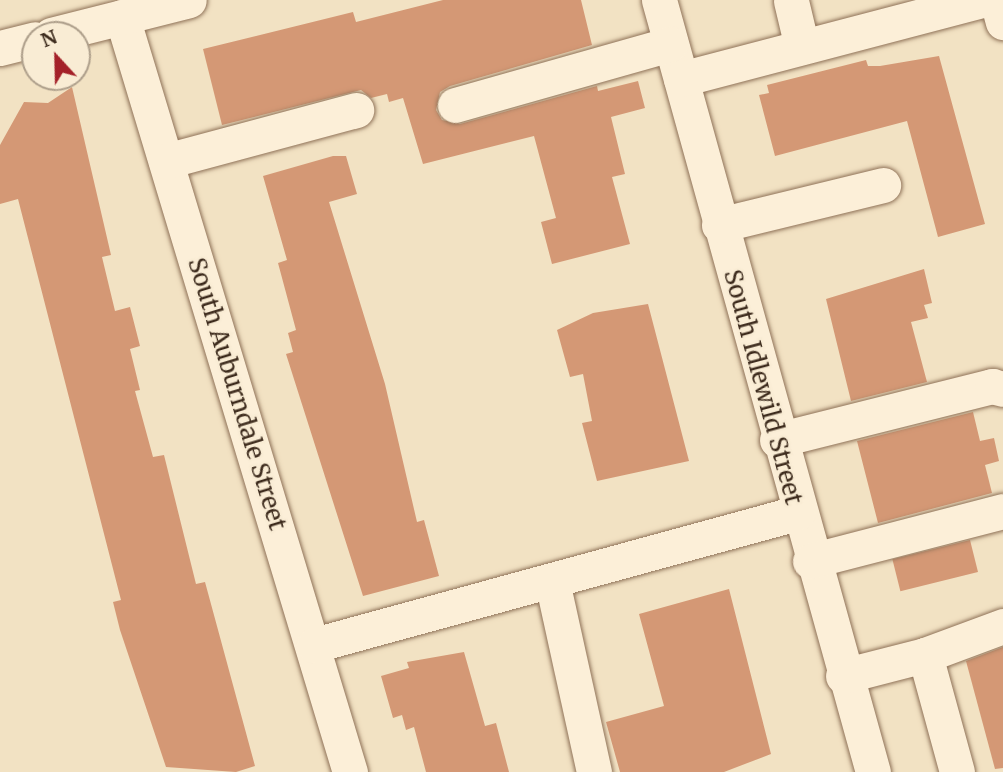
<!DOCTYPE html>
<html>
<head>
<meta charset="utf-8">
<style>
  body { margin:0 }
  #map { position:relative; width:1003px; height:772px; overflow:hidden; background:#f2e2c3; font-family:Merriweather,serif }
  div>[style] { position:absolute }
  .building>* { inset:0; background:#d49875; transform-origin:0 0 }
  .roads { filter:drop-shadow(0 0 2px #8f7258) drop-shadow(0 0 2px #8f7258) }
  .minor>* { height:35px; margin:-17.5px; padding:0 17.5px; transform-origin:17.5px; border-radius:17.5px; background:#fcefd8 }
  span { translate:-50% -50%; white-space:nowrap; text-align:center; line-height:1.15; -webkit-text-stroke:5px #f9ecd4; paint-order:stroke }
  .street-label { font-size:24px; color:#3d2b1d }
  .north { position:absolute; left:21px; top:21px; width:70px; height:70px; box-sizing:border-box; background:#f9ecd4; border:2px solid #ae9f8b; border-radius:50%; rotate:338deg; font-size:19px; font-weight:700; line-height:28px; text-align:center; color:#3d2b1d }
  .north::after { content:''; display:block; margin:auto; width:24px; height:32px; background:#a42129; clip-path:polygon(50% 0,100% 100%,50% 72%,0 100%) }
</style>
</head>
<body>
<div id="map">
  <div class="building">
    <i style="clip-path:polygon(443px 0,581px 0,592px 45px,450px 86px,440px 92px,436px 110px,442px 120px,460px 124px,597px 86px,598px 91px,638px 81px,645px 108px,611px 117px,625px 174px,612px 177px,630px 244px,552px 264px,541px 222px,556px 218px,534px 136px,423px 164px,403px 98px,389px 102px,387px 94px,371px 98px,361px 90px,222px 125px,203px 49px,353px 12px,356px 22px)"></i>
    <i style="clip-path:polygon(939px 56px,985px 224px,938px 237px,907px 121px,775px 156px,759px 95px,769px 93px,767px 85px,866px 60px,868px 66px,880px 66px)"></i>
    <i style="clip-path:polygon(72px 87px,111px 255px,102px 257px,115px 311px,130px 307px,140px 346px,130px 349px,140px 390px,135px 391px,153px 457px,164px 455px,196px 584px,205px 582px,255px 766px,236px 772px,166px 767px,120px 630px,113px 602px,121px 600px,18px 199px,0 204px,0 145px,24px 102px,48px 103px)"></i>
    <i style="clip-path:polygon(333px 156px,346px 156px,357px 194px,329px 202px,385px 384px,417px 522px,424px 520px,439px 576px,363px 596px,286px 354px,293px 352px,288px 333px,296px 330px,278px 263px,287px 260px,263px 176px)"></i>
    <i style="clip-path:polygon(924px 269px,932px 303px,924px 305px,928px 318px,911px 322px,927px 382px,851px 401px,826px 299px)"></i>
    <i style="clip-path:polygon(648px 304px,689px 461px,597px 481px,582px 423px,592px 421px,583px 374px,570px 377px,557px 330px,593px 313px)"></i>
    <i style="clip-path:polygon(973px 412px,980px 441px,994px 438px,999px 461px,985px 465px,992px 493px,878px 523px,857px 441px)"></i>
    <i style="left:970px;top:540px;width:33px;height:80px;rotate:76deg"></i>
    <i style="clip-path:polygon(729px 589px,771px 754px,724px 772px,620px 772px,606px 722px,664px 706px,639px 614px)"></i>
    <i style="clip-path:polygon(1003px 647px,1003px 768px,995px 769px,966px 661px)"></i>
    <i style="clip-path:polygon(464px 652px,485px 726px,496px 723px,509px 772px,426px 772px,414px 727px,406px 730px,402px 715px,393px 718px,381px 676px,409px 668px,407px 662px)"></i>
  </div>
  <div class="roads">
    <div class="minor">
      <i style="left:659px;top:0;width:801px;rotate:74.51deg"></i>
      <i style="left:997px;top:0;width:23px;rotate:75deg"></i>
      <i style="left:791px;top:1px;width:47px;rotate:76.6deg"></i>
      <i style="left:122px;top:17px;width:789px;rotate:73.2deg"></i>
      <i style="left:51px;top:35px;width:142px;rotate:-14.2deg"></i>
      <i style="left:0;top:48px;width:36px;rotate:-14deg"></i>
      <i style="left:681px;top:79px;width:311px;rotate:-14.7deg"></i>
      <i style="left:455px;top:105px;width:224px;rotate:-15.8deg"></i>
      <i style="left:166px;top:161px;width:197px;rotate:-15deg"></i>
      <i style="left:719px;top:225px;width:169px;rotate:-13.7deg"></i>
      <i style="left:777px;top:440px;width:222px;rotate:-14.1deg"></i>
      <i style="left:992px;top:386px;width:11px;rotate:15deg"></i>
      <i style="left:810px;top:561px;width:199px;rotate:-14.5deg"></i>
      <i style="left:552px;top:581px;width:196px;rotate:77.6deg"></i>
      <i style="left:314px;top:645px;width:501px;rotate:-15.29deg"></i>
      <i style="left:925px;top:655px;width:83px;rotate:-20.4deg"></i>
      <i style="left:843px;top:676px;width:85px;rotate:-14.4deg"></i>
      <i style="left:925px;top:655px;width:121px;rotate:74.7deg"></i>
    </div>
  </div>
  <div class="street-label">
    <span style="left:763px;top:387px;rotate:75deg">South Idlewild Street</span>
    <span style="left:237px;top:394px;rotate:73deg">South Auburndale Street</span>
  </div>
  <div class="north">N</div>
</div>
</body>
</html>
